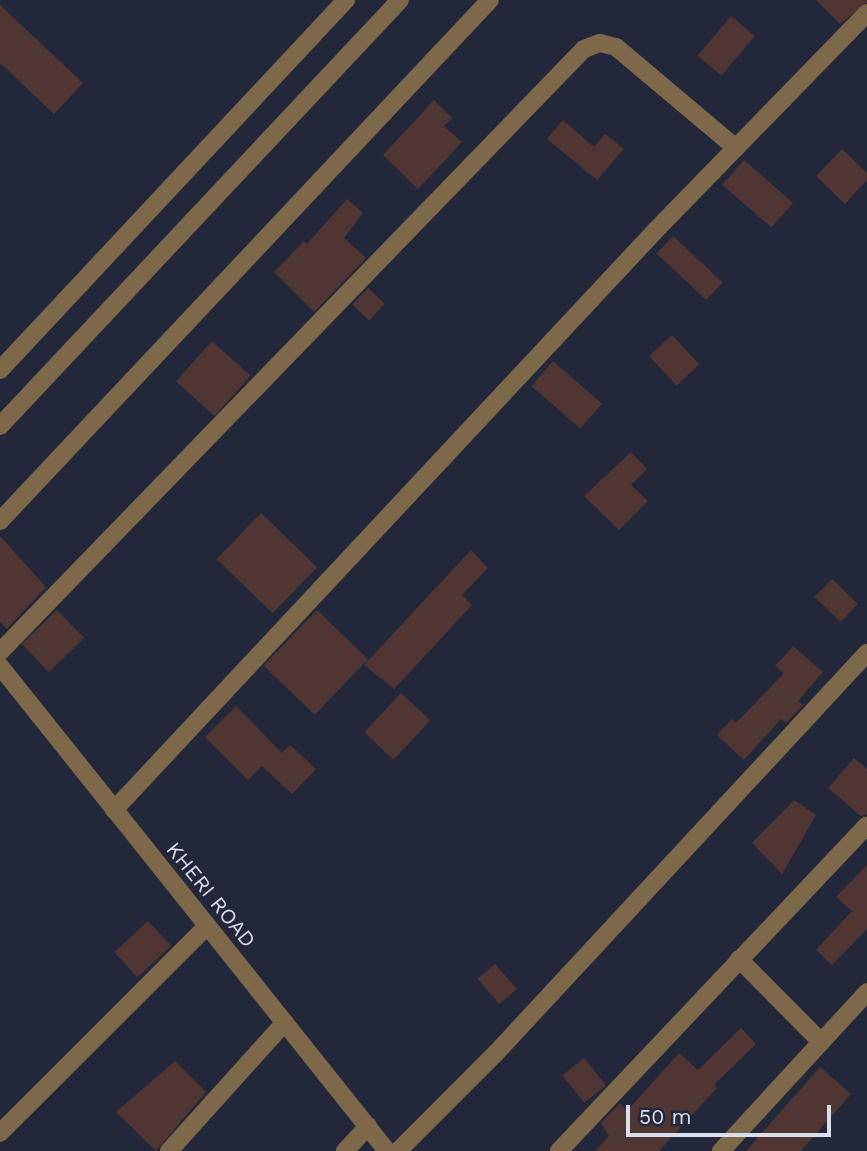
<!DOCTYPE html>
<html>
<head>
<meta charset="utf-8">
<style>
  body { margin:0 }
  #map { position:relative; width:867px; height:1151px; overflow:hidden; background:#23273a; font-family:"Work Sans",sans-serif }
  div>[style] { position:absolute }
  .building>* { inset:0; background:#4f3633; transform-origin:0 0 }
  .minor>* { height:18px; margin:-9px; padding:0 9px; transform-origin:9px; border-radius:9px; background:#7d6949 }
  span { translate:-50% -50%; white-space:nowrap; text-align:center; line-height:1.15; -webkit-text-stroke:5px #23273a; paint-order:stroke }
  .street-label { font-size:21px; color:#daddea }
  .scale { position:absolute; left:626px; top:1105px; width:205px; height:32px; box-sizing:border-box; border:4px solid #daddea; border-top:0; padding-left:9px; font-size:21px; line-height:24px; white-space:nowrap; color:#daddea; -webkit-text-stroke:5px #23273a; paint-order:stroke }
</style>
</head>
<body>
<div id="map">
  <div class="building">
    <i style="clip-path:polygon(816px 0,867px 0,867px 2px,840px 24px)"></i>
    <i style="clip-path:polygon(0 5px,83px 83px,54px 114px,0 63px)"></i>
    <i style="left:731px;top:16px;width:31px;height:52px;rotate:40deg"></i>
    <i style="clip-path:polygon(434px 100px,452px 118px,444px 126px,462px 142px,418px 189px,383px 155px)"></i>
    <i style="clip-path:polygon(563px 120px,594px 147px,605px 134px,624px 149px,597px 180px,547px 139px)"></i>
    <i style="clip-path:polygon(842px 149px,867px 173px,867px 180px,845px 204px,816px 176px)"></i>
    <i style="left:744px;top:160px;width:65px;height:33px;rotate:41deg"></i>
    <i style="clip-path:polygon(347px 199px,363px 213px,344px 238px,366px 258px,314px 312px,274px 272px,304px 241px,307px 244px)"></i>
    <i style="left:673px;top:236px;width:68px;height:24px;rotate:43deg"></i>
    <i style="left:368px;top:288px;width:23px;height:23px;rotate:43deg"></i>
    <i style="left:672px;top:335px;width:40px;height:31px;rotate:47deg"></i>
    <i style="left:212px;top:341px;width:52px;height:54px;rotate:42deg"></i>
    <i style="left:553px;top:361px;width:65px;height:33px;rotate:41deg"></i>
    <i style="clip-path:polygon(631px 452px,647px 469px,631px 485px,648px 501px,619px 530px,584px 496px)"></i>
    <i style="left:261px;top:513px;width:78px;height:64px;rotate:44deg"></i>
    <i style="clip-path:polygon(0 536px,46px 587px,7px 629px,0 622px)"></i>
    <i style="clip-path:polygon(471px 550px,488px 568px,462px 595px,472px 605px,394px 689px,364px 665px)"></i>
    <i style="left:832px;top:579px;width:36px;height:25px;rotate:44deg"></i>
    <i style="left:57px;top:610px;width:39px;height:49px;rotate:46deg"></i>
    <i style="left:317px;top:610px;width:71px;height:77px;rotate:44deg"></i>
    <i style="clip-path:polygon(793px 646px,823px 672px,798px 701px,803px 705px,786px 723px,781px 719px,744px 760px,717px 735px,732px 719px,736px 723px,784px 673px,775px 666px)"></i>
    <i style="left:401px;top:693px;width:40px;height:54px;rotate:43deg"></i>
    <i style="clip-path:polygon(236px 706px,282px 753px,290px 745px,316px 769px,292px 794px,262px 766px,248px 780px,205px 737px)"></i>
    <i style="clip-path:polygon(854px 758px,867px 769px,867px 814px,861px 816px,828px 788px)"></i>
    <i style="clip-path:polygon(794px 800px,816px 815px,782px 874px,752px 843px)"></i>
    <i style="clip-path:polygon(867px 865px,867px 929px,832px 965px,816px 950px,852px 911px,836px 897px)"></i>
    <i style="left:148px;top:921px;width:34px;height:46px;rotate:47deg"></i>
    <i style="left:495px;top:964px;width:33px;height:23px;rotate:49deg"></i>
    <i style="clip-path:polygon(741px 1028px,756px 1044px,714px 1085px,717px 1088px,659px 1151px,595px 1151px,609px 1136px,601px 1123px,620px 1103px,627px 1111px,679px 1053px,698px 1070px)"></i>
    <i style="left:584px;top:1058px;width:35px;height:28px;rotate:51deg"></i>
    <i style="clip-path:polygon(175px 1061px,206px 1092px,156px 1151px,116px 1112px)"></i>
    <i style="clip-path:polygon(820px 1067px,851px 1094px,801px 1151px,746px 1151px)"></i>
  </div>
  <div class="minor">
    <i style="left:0;top:370px;width:507px;rotate:-46.92deg"></i>
    <i style="left:0;top:426px;width:584px;rotate:-46.8deg"></i>
    <i style="left:0;top:521px;width:715px;rotate:-46.76deg"></i>
    <i style="left:0;top:652px;width:839px;rotate:-45.92deg"></i>
    <i style="left:584px;top:49px;width:17px;rotate:-21deg"></i>
    <i style="left:600px;top:43px;width:16px;rotate:14deg"></i>
    <i style="left:616px;top:47px;width:157px;rotate:40.1deg"></i>
    <i style="left:0;top:666px;width:620px;rotate:51.41deg"></i>
    <i style="left:114px;top:810px;width:792px;rotate:-46.94deg"></i>
    <i style="left:655px;top:231px;width:304px;rotate:-45.8deg"></i>
    <i style="left:739px;top:959px;width:117px;rotate:45.3deg"></i>
    <i style="left:0;top:1133px;width:293px;rotate:-45deg"></i>
    <i style="left:169px;top:1151px;width:173px;rotate:-48deg"></i>
    <i style="left:345px;top:1151px;width:34px;rotate:-47deg"></i>
    <i style="left:398px;top:1151px;width:139px;rotate:-45deg"></i>
    <i style="left:496px;top:1053px;width:546px;rotate:-47.15deg"></i>
    <i style="left:559px;top:1151px;width:448px;rotate:-46.6deg"></i>
    <i style="left:721px;top:1151px;width:216px;rotate:-47.4deg"></i>
  </div>
  <div class="street-label">
    <span style="left:211px;top:895px;rotate:51deg">KHERI ROAD</span>
  </div>
  <div class="scale">50 m</div>
</div>
</body>
</html>
